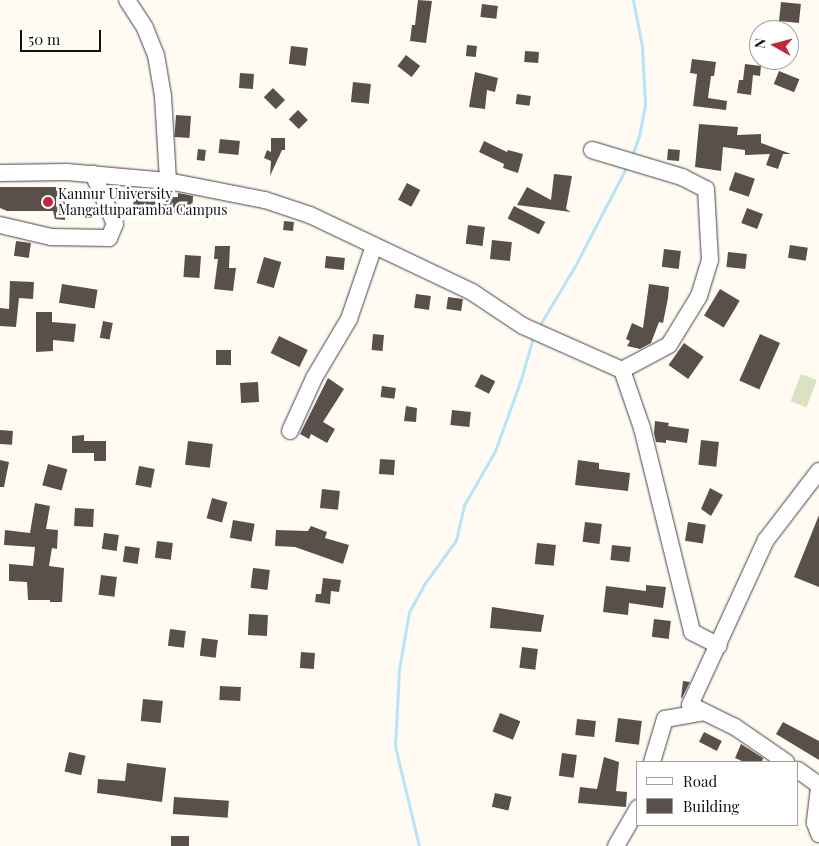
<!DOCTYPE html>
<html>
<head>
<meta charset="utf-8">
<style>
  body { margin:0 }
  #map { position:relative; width:819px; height:846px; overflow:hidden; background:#fffbf3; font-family:"Playfair Display",serif }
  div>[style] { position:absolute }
  .cemetery>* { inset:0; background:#dbe2c2; transform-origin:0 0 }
  .stream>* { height:3px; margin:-1.5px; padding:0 1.5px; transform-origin:1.5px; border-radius:1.5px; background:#b7e4f7 }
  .building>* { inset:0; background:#59504c; transform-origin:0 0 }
  .roads { filter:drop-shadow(0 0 1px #434343) drop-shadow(0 0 1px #434343) }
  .minor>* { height:16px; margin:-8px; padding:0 8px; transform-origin:8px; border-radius:8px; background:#fff }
  .dots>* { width:14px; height:14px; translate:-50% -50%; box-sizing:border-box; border:2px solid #fff; border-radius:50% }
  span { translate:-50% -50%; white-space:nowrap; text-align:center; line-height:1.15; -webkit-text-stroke:5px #fff; paint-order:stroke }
  .poi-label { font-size:14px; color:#101010 }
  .left { translate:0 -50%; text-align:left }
  .legend { position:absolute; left:636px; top:761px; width:162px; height:65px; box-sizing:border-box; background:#fff; border:1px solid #9f9f9f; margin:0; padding:6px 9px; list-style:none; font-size:15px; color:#101010 }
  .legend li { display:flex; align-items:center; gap:10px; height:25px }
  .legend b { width:25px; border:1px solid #9f9f9f }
  .north { position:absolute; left:749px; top:20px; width:50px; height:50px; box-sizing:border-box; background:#fff; border:1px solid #9f9f9f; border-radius:50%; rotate:277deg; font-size:14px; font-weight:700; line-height:20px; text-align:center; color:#101010 }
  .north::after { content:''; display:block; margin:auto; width:18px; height:22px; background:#c2263b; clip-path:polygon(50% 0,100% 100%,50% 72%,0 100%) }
  .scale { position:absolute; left:20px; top:30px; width:81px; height:22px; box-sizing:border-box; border:2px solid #101010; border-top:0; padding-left:6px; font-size:15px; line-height:18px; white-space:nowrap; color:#101010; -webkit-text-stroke:4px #fff; paint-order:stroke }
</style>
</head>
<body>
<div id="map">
  <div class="cemetery">
    <i style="left:801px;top:374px;width:17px;height:29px;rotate:21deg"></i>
  </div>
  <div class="stream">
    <i style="left:632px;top:156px;width:21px;rotate:-71deg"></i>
    <i style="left:639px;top:136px;width:33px;rotate:-79deg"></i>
    <i style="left:645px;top:104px;width:58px;rotate:-93deg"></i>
    <i style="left:642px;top:46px;width:47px;rotate:-101.1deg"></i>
    <i style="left:541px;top:323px;width:66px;rotate:-59.2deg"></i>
    <i style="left:575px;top:266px;width:113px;rotate:-62.5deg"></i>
    <i style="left:419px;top:846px;width:103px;rotate:-103.5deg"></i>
    <i style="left:395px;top:746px;width:77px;rotate:-87deg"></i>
    <i style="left:399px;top:669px;width:58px;rotate:-80deg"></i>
    <i style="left:409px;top:612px;width:33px;rotate:-61deg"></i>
    <i style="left:425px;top:583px;width:53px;rotate:-54.2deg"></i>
    <i style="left:456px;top:540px;width:36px;rotate:-77deg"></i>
    <i style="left:464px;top:505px;width:62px;rotate:-60.1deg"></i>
    <i style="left:495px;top:451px;width:77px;rotate:-70.1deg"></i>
    <i style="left:521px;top:379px;width:40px;rotate:-74deg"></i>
  </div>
  <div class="building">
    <i style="clip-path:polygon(418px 0,432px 1px,426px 43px,410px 41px,412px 25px,415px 25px)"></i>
    <i style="left:781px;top:2px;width:20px;height:19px;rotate:6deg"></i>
    <i style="left:482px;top:4px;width:16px;height:13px;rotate:7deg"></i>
    <i style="left:467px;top:45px;width:10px;height:11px;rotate:6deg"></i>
    <i style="left:291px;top:46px;width:17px;height:18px;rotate:7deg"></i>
    <i style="left:525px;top:51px;width:14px;height:11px;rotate:4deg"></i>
    <i style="left:406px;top:55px;width:18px;height:14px;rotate:38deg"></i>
    <i style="clip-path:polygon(692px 59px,716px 62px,714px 76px,711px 76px,708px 98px,727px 101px,726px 110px,693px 106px,697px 74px,690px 73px)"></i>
    <i style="clip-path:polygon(745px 64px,761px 66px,760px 76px,753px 75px,751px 95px,737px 93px,739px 80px,743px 80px)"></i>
    <i style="left:779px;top:71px;width:22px;height:14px;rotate:22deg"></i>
    <i style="clip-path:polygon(475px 72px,498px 78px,495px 92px,487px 90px,485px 109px,469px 107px)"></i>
    <i style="left:240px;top:73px;width:14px;height:15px;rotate:4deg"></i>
    <i style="left:353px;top:82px;width:18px;height:20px;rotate:6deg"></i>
    <i style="left:273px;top:88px;width:17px;height:13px;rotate:45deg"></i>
    <i style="left:517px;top:94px;width:14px;height:10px;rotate:8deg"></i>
    <i style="left:298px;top:110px;width:14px;height:13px;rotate:45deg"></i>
    <i style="left:176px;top:115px;width:15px;height:22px;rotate:4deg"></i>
    <i style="clip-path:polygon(699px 124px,738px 127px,737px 135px,761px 134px,761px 143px,791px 154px,783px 154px,778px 169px,766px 165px,770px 154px,745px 155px,745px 150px,723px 147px,721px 171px,695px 167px)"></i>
    <i style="clip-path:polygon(271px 138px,285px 138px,285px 150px,282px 150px,270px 176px,271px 161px,264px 158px,267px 150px,271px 152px)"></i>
    <i style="left:220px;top:139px;width:20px;height:14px;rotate:6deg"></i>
    <i style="clip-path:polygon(484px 141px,507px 152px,508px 150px,523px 154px,518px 173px,503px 168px,504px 164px,479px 152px)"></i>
    <i style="left:198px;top:149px;width:8px;height:11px;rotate:7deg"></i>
    <i style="left:668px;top:149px;width:12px;height:11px;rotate:5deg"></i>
    <i style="left:735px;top:172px;width:21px;height:19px;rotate:19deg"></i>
    <i style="clip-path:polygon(554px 174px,572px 176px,566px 209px,571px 212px,517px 205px,527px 187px,551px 200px)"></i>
    <i style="left:407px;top:183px;width:15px;height:19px;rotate:28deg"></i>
    <i style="clip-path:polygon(0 187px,66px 187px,65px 220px,55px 219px,53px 211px,7px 211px,0 208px)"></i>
    <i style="clip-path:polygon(178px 193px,193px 196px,192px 216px,176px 215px,176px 213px,150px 214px,133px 211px,134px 194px,144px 195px,144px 198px,178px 197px)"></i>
    <i style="left:514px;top:206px;width:35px;height:14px;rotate:27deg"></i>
    <i style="left:747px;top:208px;width:17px;height:16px;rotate:21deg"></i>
    <i style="left:284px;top:221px;width:10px;height:9px;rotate:6deg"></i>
    <i style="left:468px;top:225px;width:17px;height:19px;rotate:7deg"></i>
    <i style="left:492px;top:240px;width:20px;height:19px;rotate:6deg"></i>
    <i style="left:16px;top:241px;width:15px;height:15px;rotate:8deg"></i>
    <i style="left:790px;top:245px;width:18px;height:13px;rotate:9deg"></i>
    <i style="clip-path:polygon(215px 246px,230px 246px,229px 268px,236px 268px,233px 291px,214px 289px,218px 259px,214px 259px)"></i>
    <i style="left:664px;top:249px;width:17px;height:18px;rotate:7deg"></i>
    <i style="left:728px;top:252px;width:19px;height:15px;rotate:6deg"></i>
    <i style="left:185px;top:255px;width:16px;height:22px;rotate:4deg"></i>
    <i style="left:326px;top:256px;width:19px;height:12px;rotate:6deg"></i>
    <i style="left:264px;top:257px;width:18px;height:27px;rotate:16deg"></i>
    <i style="clip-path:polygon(10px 281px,34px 282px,33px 299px,19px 298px,16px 327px,0 326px,0 308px,9px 309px)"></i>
    <i style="left:62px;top:284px;width:36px;height:19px;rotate:9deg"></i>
    <i style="clip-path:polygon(649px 284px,669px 287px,668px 298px,663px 323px,659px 322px,651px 343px,640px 349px,627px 346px,630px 341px,626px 339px,632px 323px,643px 328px)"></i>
    <i style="left:720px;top:289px;width:23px;height:31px;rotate:31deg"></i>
    <i style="left:416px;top:294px;width:15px;height:14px;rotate:8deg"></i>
    <i style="left:448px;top:297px;width:15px;height:12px;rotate:8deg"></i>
    <i style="clip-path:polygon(36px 312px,52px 312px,52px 322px,76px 324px,74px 342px,53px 340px,53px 351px,36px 352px)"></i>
    <i style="left:103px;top:321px;width:10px;height:17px;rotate:11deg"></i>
    <i style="left:373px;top:334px;width:11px;height:16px;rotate:5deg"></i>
    <i style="left:760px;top:334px;width:22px;height:51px;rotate:24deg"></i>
    <i style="left:279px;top:336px;width:32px;height:19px;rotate:26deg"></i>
    <i style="left:684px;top:343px;width:24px;height:27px;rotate:35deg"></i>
    <i style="left:216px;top:350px;width:15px;height:15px"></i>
    <i style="left:481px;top:374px;width:16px;height:14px;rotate:27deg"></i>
    <i style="clip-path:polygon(328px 378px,344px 389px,323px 422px,335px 429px,327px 443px,311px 434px,309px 439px,300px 434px)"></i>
    <i style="left:258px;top:382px;width:20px;height:18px;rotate:87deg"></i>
    <i style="left:382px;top:386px;width:14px;height:11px;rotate:8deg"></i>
    <i style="clip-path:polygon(406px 406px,417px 408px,416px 422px,404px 421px)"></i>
    <i style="left:452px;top:410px;width:19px;height:15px;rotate:6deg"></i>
    <i style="clip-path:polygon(655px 421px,669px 423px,668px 426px,689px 429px,687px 443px,666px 440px,666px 443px,656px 442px,654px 433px)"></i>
    <i style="left:0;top:430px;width:13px;height:14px;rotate:4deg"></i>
    <i style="clip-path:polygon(84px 435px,84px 441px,106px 441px,106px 461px,94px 461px,94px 453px,72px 453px,72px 436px)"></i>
    <i style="left:701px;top:440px;width:18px;height:25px;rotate:6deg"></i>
    <i style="left:188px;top:441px;width:25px;height:24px;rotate:7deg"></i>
    <i style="left:380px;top:459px;width:15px;height:15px;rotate:4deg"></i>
    <i style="clip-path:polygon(0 460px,9px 462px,4px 487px,0 487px)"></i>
    <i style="clip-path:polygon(578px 460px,599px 463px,599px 469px,630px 473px,628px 491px,575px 485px)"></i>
    <i style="left:48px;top:464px;width:20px;height:22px;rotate:15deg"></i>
    <i style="left:139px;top:466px;width:16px;height:19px;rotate:11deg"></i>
    <i style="clip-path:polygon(710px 488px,723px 495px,711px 516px,701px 509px)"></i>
    <i style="left:322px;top:489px;width:18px;height:19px;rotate:6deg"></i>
    <i style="left:212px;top:498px;width:16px;height:21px;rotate:15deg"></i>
    <i style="clip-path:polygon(35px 503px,50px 506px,46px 529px,58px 530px,57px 549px,52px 548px,49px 566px,64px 568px,62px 602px,50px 602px,50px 600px,28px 600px,27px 582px,9px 581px,9px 564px,33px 566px,35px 547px,4px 545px,5px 530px,30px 533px)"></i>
    <i style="left:75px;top:508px;width:19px;height:18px;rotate:3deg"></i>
    <i style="clip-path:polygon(819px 515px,819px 587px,794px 577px)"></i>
    <i style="left:233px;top:520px;width:22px;height:18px;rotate:10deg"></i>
    <i style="left:585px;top:522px;width:17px;height:20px;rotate:7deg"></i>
    <i style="left:688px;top:522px;width:18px;height:19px;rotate:9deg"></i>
    <i style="clip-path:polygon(311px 526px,327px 532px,325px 538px,349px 545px,343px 564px,295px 547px,275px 546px,276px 530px,308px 531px)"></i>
    <i style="left:104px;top:533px;width:15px;height:16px;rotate:8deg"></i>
    <i style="left:157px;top:541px;width:16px;height:17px;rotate:7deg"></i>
    <i style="left:537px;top:543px;width:19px;height:21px;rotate:6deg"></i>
    <i style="left:612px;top:545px;width:19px;height:15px;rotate:6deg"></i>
    <i style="left:125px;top:546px;width:15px;height:16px;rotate:8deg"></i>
    <i style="left:253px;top:568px;width:17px;height:20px;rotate:7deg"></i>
    <i style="left:101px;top:575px;width:16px;height:20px;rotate:7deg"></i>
    <i style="clip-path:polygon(323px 578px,341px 580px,339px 592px,331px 591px,330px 604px,315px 602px,316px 594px,321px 594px)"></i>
    <i style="clip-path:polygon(646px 585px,666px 587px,663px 608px,629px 603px,628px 615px,603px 612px,606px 586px,646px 591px)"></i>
    <i style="clip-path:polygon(492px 607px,544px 615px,541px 632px,490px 628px)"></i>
    <i style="left:249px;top:614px;width:19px;height:21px;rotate:3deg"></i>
    <i style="left:654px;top:619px;width:17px;height:18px;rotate:7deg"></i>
    <i style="left:170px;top:629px;width:16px;height:17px;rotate:7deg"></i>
    <i style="left:202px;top:638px;width:16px;height:18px;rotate:7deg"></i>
    <i style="left:522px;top:647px;width:16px;height:21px;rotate:7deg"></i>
    <i style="left:301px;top:652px;width:14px;height:16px;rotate:4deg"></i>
    <i style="clip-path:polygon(683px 681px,690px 682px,682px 698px,681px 698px)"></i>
    <i style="left:220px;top:686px;width:21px;height:14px;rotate:3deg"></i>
    <i style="left:143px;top:699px;width:20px;height:22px;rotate:6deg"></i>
    <i style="left:500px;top:713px;width:22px;height:20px;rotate:22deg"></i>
    <i style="left:618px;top:718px;width:24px;height:24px;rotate:7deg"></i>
    <i style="left:577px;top:719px;width:19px;height:16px;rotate:6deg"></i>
    <i style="clip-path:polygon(783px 722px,819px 741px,819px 760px,776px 734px)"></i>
    <i style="left:704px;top:732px;width:20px;height:11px;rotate:27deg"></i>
    <i style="clip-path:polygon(741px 744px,763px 758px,762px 762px,744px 762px,735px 758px)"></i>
    <i style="left:69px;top:752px;width:17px;height:20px;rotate:13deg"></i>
    <i style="left:562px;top:753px;width:15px;height:23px;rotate:8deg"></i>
    <i style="clip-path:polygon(604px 757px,619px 762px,616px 791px,627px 792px,626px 807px,578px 803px,580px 787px,597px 789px)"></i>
    <i style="clip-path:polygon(127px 763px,166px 768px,162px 802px,97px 793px,98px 779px,125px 781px)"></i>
    <i style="left:495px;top:793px;width:17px;height:14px;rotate:13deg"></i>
    <i style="left:174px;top:797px;width:55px;height:17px;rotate:4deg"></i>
    <i style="left:171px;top:836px;width:18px;height:10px"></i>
  </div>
  <div class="roads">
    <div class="minor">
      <i style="left:127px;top:0;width:33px;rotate:57deg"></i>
      <i style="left:145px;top:28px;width:29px;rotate:68deg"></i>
      <i style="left:156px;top:55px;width:42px;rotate:80.3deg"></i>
      <i style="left:163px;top:96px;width:85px;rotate:86.6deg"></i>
      <i style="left:592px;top:150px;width:94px;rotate:16.7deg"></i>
      <i style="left:682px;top:177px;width:27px;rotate:27deg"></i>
      <i style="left:706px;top:189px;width:71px;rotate:86.8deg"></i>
      <i style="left:710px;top:260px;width:38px;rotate:107deg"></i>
      <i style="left:699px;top:296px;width:57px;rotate:121.5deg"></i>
      <i style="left:669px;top:345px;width:53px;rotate:152deg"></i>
      <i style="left:0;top:173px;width:67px;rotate:-0.9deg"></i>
      <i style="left:67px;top:172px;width:101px;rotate:5.1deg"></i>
      <i style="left:168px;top:181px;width:99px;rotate:11.1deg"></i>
      <i style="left:265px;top:200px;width:47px;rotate:18.4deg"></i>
      <i style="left:310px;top:215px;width:179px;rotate:25.4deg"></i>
      <i style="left:472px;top:292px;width:61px;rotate:33.7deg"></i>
      <i style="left:523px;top:326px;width:108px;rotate:24deg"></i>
      <i style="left:622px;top:370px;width:61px;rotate:71deg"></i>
      <i style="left:642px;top:428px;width:210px;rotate:76.2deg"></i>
      <i style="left:692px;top:632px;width:30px;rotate:27deg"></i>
      <i style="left:0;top:225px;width:52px;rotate:13.2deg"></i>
      <i style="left:51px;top:237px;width:58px;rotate:1deg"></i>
      <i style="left:109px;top:238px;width:15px;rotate:-67deg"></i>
      <i style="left:115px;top:224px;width:55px;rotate:-113.7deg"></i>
      <i style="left:290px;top:431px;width:58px;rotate:-65.6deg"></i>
      <i style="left:314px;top:378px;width:69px;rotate:-59.3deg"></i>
      <i style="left:349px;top:319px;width:77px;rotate:-71.1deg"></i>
      <i style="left:652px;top:762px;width:45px;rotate:-73.2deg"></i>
      <i style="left:665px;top:719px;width:40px;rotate:-10deg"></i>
      <i style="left:786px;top:762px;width:62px;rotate:-145.5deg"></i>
      <i style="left:735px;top:727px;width:50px;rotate:-153.9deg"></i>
      <i style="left:690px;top:705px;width:182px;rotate:-65.3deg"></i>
      <i style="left:766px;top:540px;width:87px;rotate:-52.5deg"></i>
      <i style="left:798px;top:770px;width:26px;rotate:36deg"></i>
      <i style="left:819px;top:788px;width:35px;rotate:97deg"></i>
      <i style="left:815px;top:823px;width:12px;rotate:70deg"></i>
      <i style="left:616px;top:846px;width:44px;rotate:-59.9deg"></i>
    </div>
  </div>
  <div class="dots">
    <i style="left:48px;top:202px;background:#c2263b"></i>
  </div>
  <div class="poi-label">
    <span class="left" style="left:58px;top:202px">Kannur University<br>Mangattuparamba Campus</span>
  </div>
  <ul class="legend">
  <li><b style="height:6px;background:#fff"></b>Road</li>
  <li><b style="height:14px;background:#59504c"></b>Building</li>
  </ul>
  <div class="north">N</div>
  <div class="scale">50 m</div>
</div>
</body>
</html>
